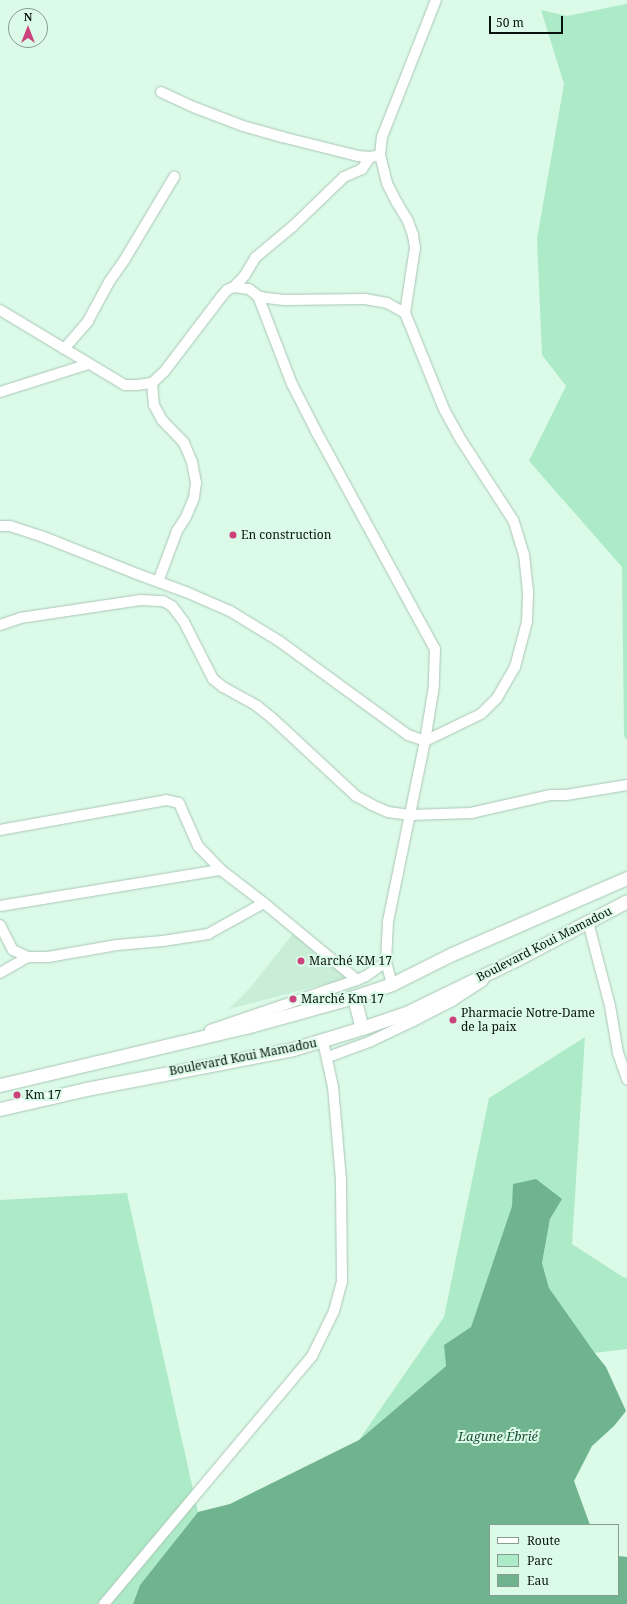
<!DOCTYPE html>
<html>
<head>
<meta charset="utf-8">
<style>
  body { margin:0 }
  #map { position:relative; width:627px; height:1604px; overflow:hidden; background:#dcfae8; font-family:"Noto Serif",serif }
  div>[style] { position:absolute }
  .built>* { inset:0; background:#c9eed8 }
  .green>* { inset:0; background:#adeac7 }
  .water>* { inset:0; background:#6fb48e }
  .roads { filter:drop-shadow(0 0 1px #a9c6b5) drop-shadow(0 0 1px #a9c6b5) }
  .minor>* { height:10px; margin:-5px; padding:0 5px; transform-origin:5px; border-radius:5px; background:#fff }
  .major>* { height:13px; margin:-6.5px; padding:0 6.5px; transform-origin:6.5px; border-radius:6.5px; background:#fff }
  .dots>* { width:11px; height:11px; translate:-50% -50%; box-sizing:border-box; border:2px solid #dcfae8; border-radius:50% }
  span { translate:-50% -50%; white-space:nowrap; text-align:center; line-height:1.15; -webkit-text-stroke:4px #dcfae8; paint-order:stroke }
  .poi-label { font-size:12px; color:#08120c }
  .left { translate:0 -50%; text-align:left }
  .street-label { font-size:12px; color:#08120c }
  .water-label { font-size:13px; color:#1b5036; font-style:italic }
  .legend { position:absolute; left:489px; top:1524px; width:130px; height:72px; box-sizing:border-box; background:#dcfae8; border:1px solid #879d90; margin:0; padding:5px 7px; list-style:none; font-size:12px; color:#08120c }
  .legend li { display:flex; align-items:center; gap:8px; height:20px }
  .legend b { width:20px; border:1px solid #879d90 }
  .north { position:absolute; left:8px; top:8px; width:40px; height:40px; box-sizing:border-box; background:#dcfae8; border:1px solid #879d90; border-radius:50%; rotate:0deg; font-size:11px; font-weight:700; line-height:16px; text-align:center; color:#08120c }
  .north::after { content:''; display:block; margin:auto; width:14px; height:18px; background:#cb427c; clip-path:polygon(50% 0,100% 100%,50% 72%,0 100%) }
  .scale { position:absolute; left:489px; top:16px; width:74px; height:18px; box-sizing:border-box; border:2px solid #08120c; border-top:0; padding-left:5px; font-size:12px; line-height:14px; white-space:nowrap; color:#08120c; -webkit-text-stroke:3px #dcfae8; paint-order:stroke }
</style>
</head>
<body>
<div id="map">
  <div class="built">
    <i style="clip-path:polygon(296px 930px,349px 978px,229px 1009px,250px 988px)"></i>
  </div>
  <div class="green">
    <i style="clip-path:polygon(626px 4px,627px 4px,627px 740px,624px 736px,622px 567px,529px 461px,566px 386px,542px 355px,537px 239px,564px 84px,541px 10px,567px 16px)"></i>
    <i style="clip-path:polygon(585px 1037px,572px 1244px,623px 1277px,627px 1278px,627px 1349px,594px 1353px,549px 1288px,542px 1263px,550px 1219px,562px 1199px,514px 1184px,512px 1206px,471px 1327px,444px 1345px,446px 1366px,359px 1440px,444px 1317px,489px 1098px)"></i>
    <i style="clip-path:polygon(127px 1193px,198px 1512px,140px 1585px,133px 1604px,0 1604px,0 1200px)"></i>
  </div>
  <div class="water">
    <i style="clip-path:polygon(536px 1179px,562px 1199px,550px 1219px,542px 1263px,549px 1288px,594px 1352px,606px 1367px,626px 1411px,614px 1426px,592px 1446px,574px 1481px,590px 1525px,490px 1525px,490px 1595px,618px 1595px,618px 1556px,627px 1557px,627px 1604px,133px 1604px,140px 1585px,198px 1512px,230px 1504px,359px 1440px,446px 1366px,444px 1345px,471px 1327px,512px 1206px,513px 1184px)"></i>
  </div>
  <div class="roads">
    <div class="minor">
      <i style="left:161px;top:92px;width:38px;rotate:25deg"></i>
      <i style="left:196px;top:108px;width:50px;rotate:21deg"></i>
      <i style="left:243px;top:126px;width:41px;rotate:15.8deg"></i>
      <i style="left:282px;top:137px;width:78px;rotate:14deg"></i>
      <i style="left:358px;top:156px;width:12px;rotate:5deg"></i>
      <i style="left:370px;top:157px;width:10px;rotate:-11deg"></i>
      <i style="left:234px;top:287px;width:16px;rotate:-47deg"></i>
      <i style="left:245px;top:275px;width:21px;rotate:-59deg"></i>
      <i style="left:256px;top:257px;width:47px;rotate:-39.8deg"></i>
      <i style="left:292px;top:227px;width:72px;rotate:-43.9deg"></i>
      <i style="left:344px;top:177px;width:20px;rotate:-24deg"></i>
      <i style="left:362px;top:169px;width:14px;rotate:-56deg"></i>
      <i style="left:258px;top:296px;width:94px;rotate:68.9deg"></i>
      <i style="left:292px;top:384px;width:53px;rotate:62.9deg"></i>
      <i style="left:316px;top:431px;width:248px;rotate:61.4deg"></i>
      <i style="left:435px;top:649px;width:37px;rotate:92deg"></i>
      <i style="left:434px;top:686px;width:56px;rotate:99.3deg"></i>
      <i style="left:425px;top:741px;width:185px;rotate:101.6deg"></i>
      <i style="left:388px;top:922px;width:40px;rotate:92.9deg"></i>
      <i style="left:386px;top:962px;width:23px;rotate:75deg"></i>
      <i style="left:0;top:310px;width:146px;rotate:31deg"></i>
      <i style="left:125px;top:385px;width:12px"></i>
      <i style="left:137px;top:385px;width:15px;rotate:-8deg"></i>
      <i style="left:152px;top:383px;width:16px;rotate:-43deg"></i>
      <i style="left:164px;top:372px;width:96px;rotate:-52.7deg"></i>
      <i style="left:222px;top:296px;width:8px;rotate:-50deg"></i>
      <i style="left:227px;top:290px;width:8px;rotate:-23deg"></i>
      <i style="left:234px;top:287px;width:15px;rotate:8deg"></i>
      <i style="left:249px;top:289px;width:11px;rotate:38deg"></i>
      <i style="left:258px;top:296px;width:9px;rotate:13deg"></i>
      <i style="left:267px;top:298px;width:17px;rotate:7deg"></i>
      <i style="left:284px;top:300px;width:81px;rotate:-0.7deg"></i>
      <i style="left:365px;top:299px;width:22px;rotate:10deg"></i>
      <i style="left:387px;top:303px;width:21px;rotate:29deg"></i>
      <i style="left:64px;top:349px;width:37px;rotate:-49deg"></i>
      <i style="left:88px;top:321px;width:44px;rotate:-61.7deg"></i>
      <i style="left:109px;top:282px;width:28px;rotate:-55deg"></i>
      <i style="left:125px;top:259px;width:96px;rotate:-59.1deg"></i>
      <i style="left:152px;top:383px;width:22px;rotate:85deg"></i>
      <i style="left:154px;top:405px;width:17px;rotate:62deg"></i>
      <i style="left:162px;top:420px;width:32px;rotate:46deg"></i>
      <i style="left:184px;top:443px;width:21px;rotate:67deg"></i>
      <i style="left:192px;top:462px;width:21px;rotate:79deg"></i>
      <i style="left:196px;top:483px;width:15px;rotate:98deg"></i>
      <i style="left:194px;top:498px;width:21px;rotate:113deg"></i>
      <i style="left:186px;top:517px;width:17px;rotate:123deg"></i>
      <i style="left:177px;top:531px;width:54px;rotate:110.4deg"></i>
      <i style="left:0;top:392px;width:93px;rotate:-17.5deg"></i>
      <i style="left:0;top:526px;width:10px"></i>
      <i style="left:10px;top:526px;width:33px;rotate:18deg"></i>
      <i style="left:41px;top:536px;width:103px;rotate:21.6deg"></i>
      <i style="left:137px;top:574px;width:52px;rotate:20.2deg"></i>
      <i style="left:186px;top:592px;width:48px;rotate:23.4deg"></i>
      <i style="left:230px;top:611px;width:57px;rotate:31.5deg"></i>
      <i style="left:279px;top:641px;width:160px;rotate:36.1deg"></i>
      <i style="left:408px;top:735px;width:18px;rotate:19deg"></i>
      <i style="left:425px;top:741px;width:62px;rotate:-25.7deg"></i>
      <i style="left:481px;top:714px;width:23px;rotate:-45deg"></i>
      <i style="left:497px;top:698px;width:36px;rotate:-60deg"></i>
      <i style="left:515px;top:667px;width:47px;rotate:-75.1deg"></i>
      <i style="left:527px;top:622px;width:30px;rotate:-88deg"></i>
      <i style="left:528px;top:592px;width:37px;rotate:-96deg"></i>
      <i style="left:524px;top:555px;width:37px;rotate:-107deg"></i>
      <i style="left:513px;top:520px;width:95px;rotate:-123deg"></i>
      <i style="left:461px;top:440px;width:35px;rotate:-119deg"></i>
      <i style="left:444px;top:409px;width:104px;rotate:-112.1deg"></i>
      <i style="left:405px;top:313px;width:66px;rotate:-81.3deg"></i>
      <i style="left:415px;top:248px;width:13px;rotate:-99deg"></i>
      <i style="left:413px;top:235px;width:15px;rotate:-110deg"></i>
      <i style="left:408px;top:221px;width:21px;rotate:-121deg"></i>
      <i style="left:397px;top:203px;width:22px;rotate:-117deg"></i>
      <i style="left:387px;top:183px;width:29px;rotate:-104deg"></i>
      <i style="left:380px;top:155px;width:18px;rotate:-84deg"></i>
      <i style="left:382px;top:137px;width:147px;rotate:-68.5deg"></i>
      <i style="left:0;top:625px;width:21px;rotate:-19deg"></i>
      <i style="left:20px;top:618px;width:122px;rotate:-8.5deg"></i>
      <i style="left:141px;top:600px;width:22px;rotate:3deg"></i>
      <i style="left:163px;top:601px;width:10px;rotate:29deg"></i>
      <i style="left:172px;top:606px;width:20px;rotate:53deg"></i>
      <i style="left:184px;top:622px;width:64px;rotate:63deg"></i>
      <i style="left:213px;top:679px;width:13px;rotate:39deg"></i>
      <i style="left:223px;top:687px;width:39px;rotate:29deg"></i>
      <i style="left:257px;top:706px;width:19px;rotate:39deg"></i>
      <i style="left:272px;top:718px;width:115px;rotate:42.9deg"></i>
      <i style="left:356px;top:796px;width:18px;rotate:29deg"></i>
      <i style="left:372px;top:805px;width:17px;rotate:24deg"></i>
      <i style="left:388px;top:812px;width:22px;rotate:8deg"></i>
      <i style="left:410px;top:815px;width:61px;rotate:-1.9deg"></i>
      <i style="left:471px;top:813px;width:82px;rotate:-12.7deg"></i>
      <i style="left:551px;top:795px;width:15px"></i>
      <i style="left:566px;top:795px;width:62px;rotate:-9.3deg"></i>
      <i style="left:0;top:830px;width:169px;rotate:-10.2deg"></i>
      <i style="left:166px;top:800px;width:13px;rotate:13deg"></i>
      <i style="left:179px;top:803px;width:47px;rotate:66.2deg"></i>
      <i style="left:198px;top:846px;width:33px;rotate:46deg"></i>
      <i style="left:221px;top:870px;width:54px;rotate:37.5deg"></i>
      <i style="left:264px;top:903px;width:121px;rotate:39.6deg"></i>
      <i style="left:0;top:906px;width:224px;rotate:-9.3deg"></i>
      <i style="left:588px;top:922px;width:87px;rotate:75.3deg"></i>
      <i style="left:610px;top:1006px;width:48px;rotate:80.3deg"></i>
      <i style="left:618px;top:1053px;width:28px;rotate:71deg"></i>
      <i style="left:0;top:925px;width:28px;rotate:63deg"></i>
      <i style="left:13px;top:950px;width:17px;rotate:25deg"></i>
      <i style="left:28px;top:957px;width:20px"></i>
      <i style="left:48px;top:957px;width:70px;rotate:-9.9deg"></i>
      <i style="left:117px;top:945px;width:46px;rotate:-5deg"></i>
      <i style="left:163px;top:941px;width:46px;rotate:-8.8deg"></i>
      <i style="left:208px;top:934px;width:64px;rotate:-29deg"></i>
      <i style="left:0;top:973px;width:32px;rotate:-30deg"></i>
      <i style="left:210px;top:1030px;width:155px;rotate:-18.8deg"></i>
      <i style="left:357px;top:980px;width:10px;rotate:-24deg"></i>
      <i style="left:366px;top:976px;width:24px;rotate:-35deg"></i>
      <i style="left:328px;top:1057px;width:44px;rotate:-20.1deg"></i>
      <i style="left:369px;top:1042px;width:49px;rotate:-25.5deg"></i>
      <i style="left:413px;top:1021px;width:44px;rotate:-27.1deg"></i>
      <i style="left:452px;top:1001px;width:37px;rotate:-33deg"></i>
      <i style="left:104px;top:1604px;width:324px;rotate:-50deg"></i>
      <i style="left:312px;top:1356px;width:50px;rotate:-63.9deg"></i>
      <i style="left:334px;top:1311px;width:30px;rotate:-75deg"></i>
      <i style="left:342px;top:1282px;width:102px;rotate:-90.6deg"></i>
      <i style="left:341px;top:1180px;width:93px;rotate:-94.9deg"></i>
      <i style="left:333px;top:1087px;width:47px;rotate:-102.3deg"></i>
    </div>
    <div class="major">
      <i style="left:354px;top:997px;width:32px;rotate:76deg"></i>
      <i style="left:0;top:1085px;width:253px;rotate:-13.3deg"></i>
      <i style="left:246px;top:1027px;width:112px;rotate:-15.5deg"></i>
      <i style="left:354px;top:997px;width:40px;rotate:-18.9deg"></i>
      <i style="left:392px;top:984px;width:67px;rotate:-26.6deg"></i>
      <i style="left:452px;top:954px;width:191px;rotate:-23.5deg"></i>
      <i style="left:0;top:1109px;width:88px;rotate:-13.1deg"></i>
      <i style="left:86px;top:1089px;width:211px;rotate:-10.9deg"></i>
      <i style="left:293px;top:1049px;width:72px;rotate:-16.9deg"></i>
      <i style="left:362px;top:1028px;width:46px;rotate:-18.8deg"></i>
      <i style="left:406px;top:1013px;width:123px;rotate:-25.9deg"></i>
      <i style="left:517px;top:959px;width:124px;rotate:-27.8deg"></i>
    </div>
  </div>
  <div class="dots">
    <i style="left:233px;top:535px;background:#cb427c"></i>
    <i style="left:301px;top:961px;background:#cb427c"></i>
    <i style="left:293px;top:999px;background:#cb427c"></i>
    <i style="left:453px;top:1020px;background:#cb427c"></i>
    <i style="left:17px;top:1095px;background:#cb427c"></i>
  </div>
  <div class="poi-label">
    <span class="left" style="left:241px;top:535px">En construction</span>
    <span class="left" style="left:309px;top:961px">Marché KM 17</span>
    <span class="left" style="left:301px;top:999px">Marché Km 17</span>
    <span class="left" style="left:461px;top:1020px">Pharmacie Notre-Dame<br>de la paix</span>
    <span class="left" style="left:25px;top:1095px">Km 17</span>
  </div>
  <div class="street-label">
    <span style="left:544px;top:944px;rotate:-27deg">Boulevard Koui Mamadou</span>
    <span style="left:243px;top:1057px;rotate:-11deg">Boulevard Koui Mamadou</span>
  </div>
  <div class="water-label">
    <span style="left:498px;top:1436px">Lagune Ébrié</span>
  </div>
  <ul class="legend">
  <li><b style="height:5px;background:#fff"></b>Route</li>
  <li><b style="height:11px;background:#adeac7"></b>Parc</li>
  <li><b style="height:11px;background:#6fb48e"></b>Eau</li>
  </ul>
  <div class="north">N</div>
  <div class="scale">50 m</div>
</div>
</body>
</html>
